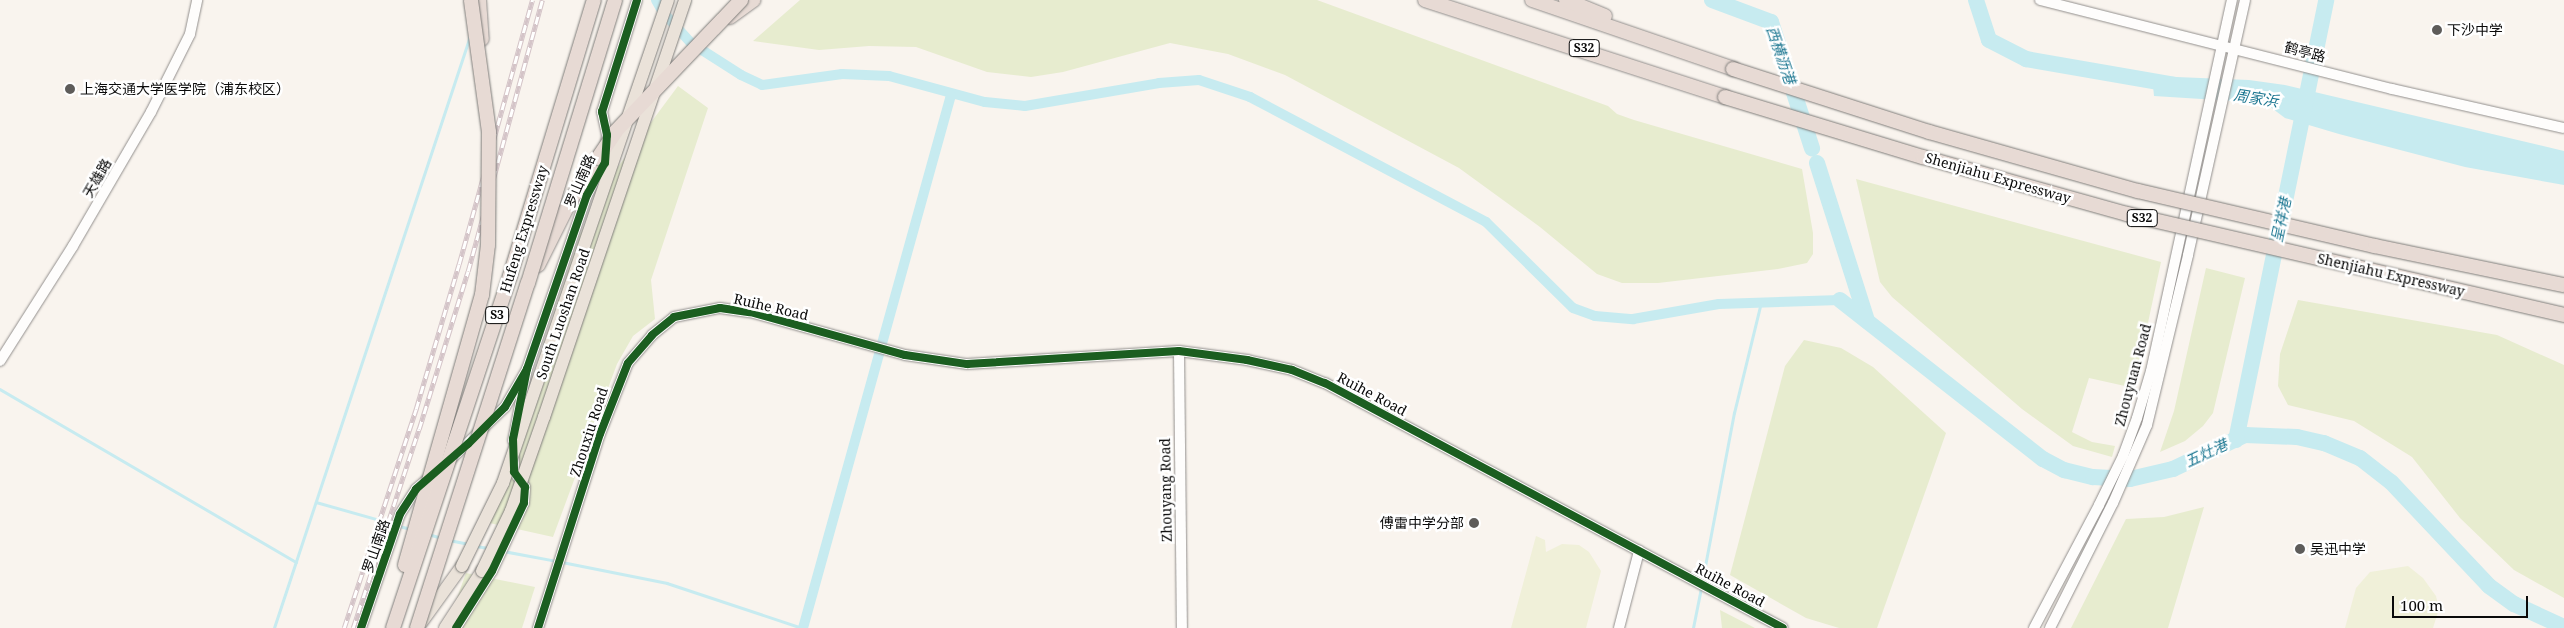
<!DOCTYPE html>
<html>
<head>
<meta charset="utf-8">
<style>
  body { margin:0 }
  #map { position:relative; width:2564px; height:628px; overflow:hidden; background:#f9f4ee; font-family:"Noto Serif","Noto Sans SC",serif }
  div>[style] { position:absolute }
  .green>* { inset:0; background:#e7eccf }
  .pitch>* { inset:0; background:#f0f0d9 }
  .water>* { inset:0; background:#c7ebf0 }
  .stream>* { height:2.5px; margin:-1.25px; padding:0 1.25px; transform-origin:1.25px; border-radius:1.25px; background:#c7ebf0 }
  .canal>* { height:10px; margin:-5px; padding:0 5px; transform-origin:5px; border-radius:5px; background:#c7ebf0 }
  .river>* { height:16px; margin:-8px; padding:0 8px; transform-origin:8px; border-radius:8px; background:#c7ebf0 }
  .roads { filter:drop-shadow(0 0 1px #928f8d) drop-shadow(0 0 1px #928f8d) }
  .minor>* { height:10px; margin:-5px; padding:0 5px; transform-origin:5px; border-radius:5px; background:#fefdfc }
  .major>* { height:12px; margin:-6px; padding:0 6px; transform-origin:6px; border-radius:6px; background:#eae2d9 }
  .highway>* { height:14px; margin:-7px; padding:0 7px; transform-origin:7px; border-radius:7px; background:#e7dad4 }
  .rail>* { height:4.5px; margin-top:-2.25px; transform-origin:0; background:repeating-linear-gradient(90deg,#fff 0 8px,#d4c4c8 0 16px); box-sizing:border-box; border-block:1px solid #d4c4c8 }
  .bridges { filter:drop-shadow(0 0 1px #7f7d7a) drop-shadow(0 0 1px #7f7d7a) }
  .major-bridge>* { height:12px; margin:-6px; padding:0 6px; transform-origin:6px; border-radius:6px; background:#eae2d9 }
  .highway-bridge>* { height:14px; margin:-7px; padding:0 7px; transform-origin:7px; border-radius:7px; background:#e7dad4 }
  .cycleway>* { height:8px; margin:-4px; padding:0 4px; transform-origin:4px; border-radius:4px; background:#1b5e20 }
  .dots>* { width:14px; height:14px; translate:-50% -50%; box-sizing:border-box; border:2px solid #fff; border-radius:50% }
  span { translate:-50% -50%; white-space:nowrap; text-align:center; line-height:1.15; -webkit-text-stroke:5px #fff; paint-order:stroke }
  .shield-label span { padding:1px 4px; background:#fff; border:1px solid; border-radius:4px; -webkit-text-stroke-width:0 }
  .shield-label { font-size:12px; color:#0a0a0a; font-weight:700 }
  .poi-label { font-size:14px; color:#0a0a0a }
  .left { translate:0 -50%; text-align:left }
  .right { translate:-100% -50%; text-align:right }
  .street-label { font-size:14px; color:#0a0a0a }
  .water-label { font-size:15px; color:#1e7892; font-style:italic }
  .scale { position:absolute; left:2392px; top:596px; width:136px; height:22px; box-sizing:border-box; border:2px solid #0a0a0a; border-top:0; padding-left:6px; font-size:15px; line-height:18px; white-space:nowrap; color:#0a0a0a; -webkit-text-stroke:4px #fff; paint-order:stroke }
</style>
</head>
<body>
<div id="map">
  <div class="green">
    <i style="clip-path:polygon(800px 0,1317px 0,1608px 106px,1617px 114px,1634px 120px,1802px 169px,1813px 233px,1813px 254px,1807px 263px,1778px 269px,1658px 283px,1622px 283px,1597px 274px,1540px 227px,1459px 168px,1285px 75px,1228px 54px,1170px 43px,1063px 72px,1031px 77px,987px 72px,916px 47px,869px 46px,819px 50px,753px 41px)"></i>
    <i style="clip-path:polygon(678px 86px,708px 108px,651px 280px,655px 319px,633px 336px,617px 364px,553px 537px,485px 522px,580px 235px,603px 187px)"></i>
    <i style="clip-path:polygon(1856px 179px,2161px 262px,2134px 388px,2089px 378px,2072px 432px,2092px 442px,2115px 446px,2112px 457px,2073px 446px,2022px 409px,1892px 297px,1880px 282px)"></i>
    <i style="clip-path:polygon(2206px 268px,2245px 278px,2213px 413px,2203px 426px,2185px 441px,2160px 452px,2174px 411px)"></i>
    <i style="clip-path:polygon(2298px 300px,2497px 335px,2564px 365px,2564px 598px,2514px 570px,2460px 518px,2412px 457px,2354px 421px,2288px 405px,2278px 386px,2280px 354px)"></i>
    <i style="clip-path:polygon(1804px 340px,1841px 348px,1873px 367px,1946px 433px,1877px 628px,1839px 628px,1806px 618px,1730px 575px,1785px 366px)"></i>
    <i style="clip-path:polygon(2204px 507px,2168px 628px,2071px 628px,2126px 519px,2164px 517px)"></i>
    <i style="clip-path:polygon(466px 573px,535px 587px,522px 628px,446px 628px)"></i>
    <i style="clip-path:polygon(1720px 610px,1755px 628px,1756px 628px,1722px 628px)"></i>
  </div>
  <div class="pitch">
    <i style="clip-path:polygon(1536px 536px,1545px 540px,1546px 552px,1562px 544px,1579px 545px,1589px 552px,1601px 571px,1586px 628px,1511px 628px)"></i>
    <i style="clip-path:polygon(2408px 566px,2423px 578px,2436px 596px,2439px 609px,2433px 628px,2345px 628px,2356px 588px,2370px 572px)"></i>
  </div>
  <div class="water">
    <i style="clip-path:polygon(2152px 76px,2249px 80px,2285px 85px,2564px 151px,2564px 185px,2465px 167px,2339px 134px,2285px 118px,2265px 103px,2154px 96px)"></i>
  </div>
  <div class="stream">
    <i style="left:0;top:389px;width:343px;rotate:30.3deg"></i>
    <i style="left:316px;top:502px;width:81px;rotate:15.8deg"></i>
    <i style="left:399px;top:526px;width:12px;rotate:14deg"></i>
    <i style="left:428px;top:534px;width:15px;rotate:16deg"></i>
    <i style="left:449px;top:540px;width:20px;rotate:11deg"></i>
    <i style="left:476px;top:546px;width:12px;rotate:9deg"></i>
    <i style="left:503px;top:551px;width:55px;rotate:10.5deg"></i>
    <i style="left:562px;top:562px;width:107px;rotate:11.3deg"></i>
    <i style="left:667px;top:583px;width:142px;rotate:18.4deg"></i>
    <i style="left:1702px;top:582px;width:172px;rotate:-79.3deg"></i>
    <i style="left:1734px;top:413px;width:114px;rotate:-76.3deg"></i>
    <i style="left:274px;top:628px;width:624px;rotate:-71.68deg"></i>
    <i style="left:1693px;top:628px;width:41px;rotate:-78.7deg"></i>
  </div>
  <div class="canal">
    <i style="left:656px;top:0;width:13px;rotate:61deg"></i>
    <i style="left:662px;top:11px;width:43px;rotate:47.8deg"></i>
    <i style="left:691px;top:43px;width:59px;rotate:32.6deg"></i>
    <i style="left:741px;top:75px;width:23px;rotate:25deg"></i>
    <i style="left:762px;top:85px;width:81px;rotate:-7.8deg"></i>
    <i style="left:842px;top:74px;width:47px;rotate:2.4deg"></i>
    <i style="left:889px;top:76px;width:99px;rotate:15.2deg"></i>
    <i style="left:985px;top:102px;width:40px;rotate:5.7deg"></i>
    <i style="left:1025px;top:106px;width:136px;rotate:-9.7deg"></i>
    <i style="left:1159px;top:83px;width:40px;rotate:-4.3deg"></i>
    <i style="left:1199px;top:80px;width:54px;rotate:18.4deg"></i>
    <i style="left:1250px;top:97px;width:267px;rotate:27.9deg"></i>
    <i style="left:1486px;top:222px;width:122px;rotate:44.7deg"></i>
    <i style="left:1573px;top:308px;width:23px;rotate:20deg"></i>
    <i style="left:1595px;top:316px;width:38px;rotate:5deg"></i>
    <i style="left:1633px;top:319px;width:87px;rotate:-9.9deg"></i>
    <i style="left:1719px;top:304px;width:121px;rotate:-1.9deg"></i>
    <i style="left:803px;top:628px;width:553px;rotate:-74.48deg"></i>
  </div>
  <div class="river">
    <i style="left:1712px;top:0;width:63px;rotate:20.4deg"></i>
    <i style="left:1771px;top:22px;width:133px;rotate:72deg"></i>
    <i style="left:1976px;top:0;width:42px;rotate:72deg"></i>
    <i style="left:1989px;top:40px;width:42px;rotate:27.2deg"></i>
    <i style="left:2026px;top:59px;width:151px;rotate:9.9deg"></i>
    <i style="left:1817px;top:163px;width:166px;rotate:72.4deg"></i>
    <i style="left:1840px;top:300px;width:258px;rotate:38.1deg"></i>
    <i style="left:2043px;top:459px;width:24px;rotate:28deg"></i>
    <i style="left:2064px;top:470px;width:30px;rotate:14deg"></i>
    <i style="left:2093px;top:477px;width:37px;rotate:3deg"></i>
    <i style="left:2130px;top:479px;width:44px;rotate:-13.1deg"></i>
    <i style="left:2173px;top:469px;width:80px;rotate:-25.3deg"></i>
    <i style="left:2245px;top:435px;width:52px;rotate:2.2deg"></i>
    <i style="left:2297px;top:437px;width:28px;rotate:13deg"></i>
    <i style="left:2324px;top:443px;width:39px;rotate:23deg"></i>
    <i style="left:2360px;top:458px;width:39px;rotate:38deg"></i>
    <i style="left:2391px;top:482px;width:143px;rotate:46.7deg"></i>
    <i style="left:2489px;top:586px;width:31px;rotate:36deg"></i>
    <i style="left:2514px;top:604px;width:55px;rotate:24.7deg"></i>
    <i style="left:2236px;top:440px;width:449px;rotate:-78.4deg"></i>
  </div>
  <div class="roads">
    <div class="minor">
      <i style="left:2040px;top:0;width:363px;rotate:14.2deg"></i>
      <i style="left:2392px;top:89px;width:176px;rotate:12.8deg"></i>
      <i style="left:1179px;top:351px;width:277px;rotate:89.4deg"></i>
      <i style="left:0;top:361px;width:136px;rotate:-57.6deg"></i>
      <i style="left:73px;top:246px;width:155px;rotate:-59.8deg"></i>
      <i style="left:151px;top:112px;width:87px;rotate:-63.4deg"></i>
      <i style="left:190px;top:34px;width:35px;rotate:-78deg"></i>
      <i style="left:527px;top:369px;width:184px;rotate:-71deg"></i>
      <i style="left:587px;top:195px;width:37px;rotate:-61deg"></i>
      <i style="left:605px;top:163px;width:28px;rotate:-86deg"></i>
      <i style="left:607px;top:135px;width:24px;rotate:-102deg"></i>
      <i style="left:602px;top:112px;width:117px;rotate:-72.6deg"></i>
      <i style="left:449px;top:461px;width:78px;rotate:-44deg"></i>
      <i style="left:505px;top:407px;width:44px;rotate:-59.9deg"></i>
      <i style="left:527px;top:369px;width:73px;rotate:101deg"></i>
      <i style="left:361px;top:628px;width:120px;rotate:-71.1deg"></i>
      <i style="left:400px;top:514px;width:30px;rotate:-57deg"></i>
      <i style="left:416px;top:489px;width:18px;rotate:-41deg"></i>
      <i style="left:456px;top:628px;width:67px;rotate:-57.7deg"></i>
      <i style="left:492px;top:571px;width:75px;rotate:-64.8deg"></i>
      <i style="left:524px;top:503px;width:16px;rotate:-86deg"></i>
      <i style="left:525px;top:487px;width:19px;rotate:-126deg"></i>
      <i style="left:514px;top:472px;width:14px;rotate:-90deg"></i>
      <i style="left:538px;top:628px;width:204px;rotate:-72.3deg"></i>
      <i style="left:600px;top:434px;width:76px;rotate:-68.5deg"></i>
      <i style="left:628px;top:363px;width:37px;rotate:-49deg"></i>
      <i style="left:652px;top:335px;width:28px;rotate:-39deg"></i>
      <i style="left:674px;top:317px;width:47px;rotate:-11.1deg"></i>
      <i style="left:720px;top:308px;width:30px;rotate:8deg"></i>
      <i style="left:750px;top:312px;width:161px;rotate:15.5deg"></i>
      <i style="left:905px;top:355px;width:63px;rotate:8.3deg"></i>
      <i style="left:967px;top:364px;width:212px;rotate:-3.5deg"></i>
      <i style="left:1179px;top:351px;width:69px;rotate:7.5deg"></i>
      <i style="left:1247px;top:360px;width:46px;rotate:12.5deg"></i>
      <i style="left:1292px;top:370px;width:35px;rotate:22deg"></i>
      <i style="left:1325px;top:383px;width:519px;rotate:28.14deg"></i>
      <i style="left:1619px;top:628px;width:80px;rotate:-75.4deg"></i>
      <i style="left:2034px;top:628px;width:139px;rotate:-62.1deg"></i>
      <i style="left:2099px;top:505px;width:55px;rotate:-63.9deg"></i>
      <i style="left:2123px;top:456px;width:40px;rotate:-69.8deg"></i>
      <i style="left:2137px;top:418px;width:49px;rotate:-73.4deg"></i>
      <i style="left:2151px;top:371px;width:380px;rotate:-77.7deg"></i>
      <i style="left:2050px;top:628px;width:140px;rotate:-63.3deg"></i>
      <i style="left:2113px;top:503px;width:85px;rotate:-66.4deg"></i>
      <i style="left:2147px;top:425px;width:175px;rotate:-76.4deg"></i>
      <i style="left:2188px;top:255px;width:261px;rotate:-77.4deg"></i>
    </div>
    <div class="major">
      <i style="left:421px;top:623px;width:70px;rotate:-54.3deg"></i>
      <i style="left:445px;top:628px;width:68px;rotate:-57deg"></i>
    </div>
    <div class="highway">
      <i style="left:479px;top:0;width:39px;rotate:86deg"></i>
      <i style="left:1425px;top:0;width:315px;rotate:17.9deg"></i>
      <i style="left:1532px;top:0;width:213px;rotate:18.9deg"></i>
      <i style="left:1566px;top:0;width:42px;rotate:22.3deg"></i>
      <i style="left:730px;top:17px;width:29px;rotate:-36deg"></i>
      <i style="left:538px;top:265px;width:72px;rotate:-63.4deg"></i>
      <i style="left:570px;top:201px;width:51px;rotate:-56.9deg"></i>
    </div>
  </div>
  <div class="rail">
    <i style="left:344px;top:628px;width:231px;rotate:-71.8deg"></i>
    <i style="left:416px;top:409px;width:151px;rotate:-73.5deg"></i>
    <i style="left:459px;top:264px;width:274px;rotate:-74.5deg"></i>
    <i style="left:353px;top:628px;width:210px;rotate:-71.7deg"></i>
    <i style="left:419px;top:429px;width:165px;rotate:-72.8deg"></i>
    <i style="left:468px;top:271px;width:281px;rotate:-74.7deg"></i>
  </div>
  <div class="bridges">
    <div class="major-bridge">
      <i style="left:462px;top:566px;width:93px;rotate:-63.7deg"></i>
      <i style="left:503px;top:483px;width:510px;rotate:-71.14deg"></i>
      <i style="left:482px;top:571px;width:67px;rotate:-64.2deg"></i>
      <i style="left:511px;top:511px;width:100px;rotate:-70.7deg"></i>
      <i style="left:544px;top:417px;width:440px;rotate:-71.3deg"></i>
    </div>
    <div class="highway-bridge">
      <i style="left:1733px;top:69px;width:206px;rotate:17.8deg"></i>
      <i style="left:1929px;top:132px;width:217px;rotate:15.8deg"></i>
      <i style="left:2138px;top:191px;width:243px;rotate:13.1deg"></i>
      <i style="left:2375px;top:246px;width:193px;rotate:11.7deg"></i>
      <i style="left:1725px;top:97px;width:207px;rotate:16.9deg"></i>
      <i style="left:1923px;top:157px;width:212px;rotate:15.6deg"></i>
      <i style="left:2127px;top:214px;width:449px;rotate:13deg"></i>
      <i style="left:598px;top:158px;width:32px;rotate:-56deg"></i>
      <i style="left:616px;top:131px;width:181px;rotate:-46.3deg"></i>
      <i style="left:405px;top:565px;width:281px;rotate:-74.1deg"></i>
      <i style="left:482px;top:295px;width:50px;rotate:-83.2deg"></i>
      <i style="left:488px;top:245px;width:113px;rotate:-89.5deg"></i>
      <i style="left:489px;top:132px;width:133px;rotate:-97.8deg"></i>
      <i style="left:393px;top:628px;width:371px;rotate:-71.6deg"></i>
      <i style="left:510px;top:276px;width:288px;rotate:-73.1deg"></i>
      <i style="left:417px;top:628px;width:362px;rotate:-72.2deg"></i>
      <i style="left:528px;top:283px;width:296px;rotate:-72.9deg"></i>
    </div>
  </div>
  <div class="cycleway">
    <i style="left:527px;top:369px;width:184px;rotate:-71deg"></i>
    <i style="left:587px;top:195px;width:37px;rotate:-61deg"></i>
    <i style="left:605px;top:163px;width:28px;rotate:-86deg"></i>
    <i style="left:607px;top:135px;width:24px;rotate:-102deg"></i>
    <i style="left:602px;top:112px;width:117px;rotate:-72.6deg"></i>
    <i style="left:361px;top:628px;width:120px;rotate:-71.1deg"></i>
    <i style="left:400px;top:514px;width:30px;rotate:-57deg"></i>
    <i style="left:416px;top:489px;width:69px;rotate:-40.9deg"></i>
    <i style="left:468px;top:444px;width:52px;rotate:-45deg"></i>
    <i style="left:505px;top:407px;width:44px;rotate:-59.9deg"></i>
    <i style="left:527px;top:369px;width:71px;rotate:101.3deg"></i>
    <i style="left:513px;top:439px;width:33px;rotate:88deg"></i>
    <i style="left:514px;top:472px;width:19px;rotate:54deg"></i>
    <i style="left:525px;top:487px;width:16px;rotate:94deg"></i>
    <i style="left:524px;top:503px;width:75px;rotate:115.2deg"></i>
    <i style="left:492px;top:571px;width:67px;rotate:122.3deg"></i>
    <i style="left:538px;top:628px;width:204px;rotate:-72.3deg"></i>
    <i style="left:600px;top:434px;width:76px;rotate:-68.5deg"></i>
    <i style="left:628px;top:363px;width:37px;rotate:-49deg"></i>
    <i style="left:652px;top:335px;width:28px;rotate:-39deg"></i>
    <i style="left:674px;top:317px;width:47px;rotate:-11.1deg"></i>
    <i style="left:720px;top:308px;width:30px;rotate:8deg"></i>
    <i style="left:750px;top:312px;width:161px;rotate:15.5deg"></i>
    <i style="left:905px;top:355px;width:63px;rotate:8.3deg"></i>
    <i style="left:967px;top:364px;width:212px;rotate:-3.5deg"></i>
    <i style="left:1179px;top:351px;width:69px;rotate:7.5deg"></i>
    <i style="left:1247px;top:360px;width:46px;rotate:12.5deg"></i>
    <i style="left:1292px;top:370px;width:35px;rotate:22deg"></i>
    <i style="left:1325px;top:383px;width:519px;rotate:28.14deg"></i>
  </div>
  <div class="dots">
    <i style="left:2437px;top:30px;background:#5e5c5a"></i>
    <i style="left:70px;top:89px;background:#5e5c5a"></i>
    <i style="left:1474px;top:523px;background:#5e5c5a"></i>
    <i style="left:2300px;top:549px;background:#5e5c5a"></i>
  </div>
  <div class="shield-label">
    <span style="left:1584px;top:48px">S32</span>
    <span style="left:2142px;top:218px">S32</span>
    <span style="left:497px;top:315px">S3</span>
  </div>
  <div class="poi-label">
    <span class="left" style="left:2447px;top:30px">下沙中学</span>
    <span class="left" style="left:80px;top:89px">上海交通大学医学院（浦东校区）</span>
    <span class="right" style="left:1464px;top:523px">傅雷中学分部</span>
    <span class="left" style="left:2310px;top:549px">吴迅中学</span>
  </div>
  <div class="street-label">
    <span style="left:2305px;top:52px;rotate:15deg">鹤亭路</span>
    <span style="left:97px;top:178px;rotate:-60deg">天雄路</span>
    <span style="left:1998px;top:178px;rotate:16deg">Shenjiahu Expressway</span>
    <span style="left:580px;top:181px;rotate:-67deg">罗山南路</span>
    <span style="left:524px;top:229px;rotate:-73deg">Hufeng Expressway</span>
    <span style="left:2391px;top:275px;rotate:13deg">Shenjiahu Expressway</span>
    <span style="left:771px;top:307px;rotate:13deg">Ruihe Road</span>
    <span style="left:563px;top:314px;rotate:-71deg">South Luoshan Road</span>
    <span style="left:2133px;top:375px;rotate:-75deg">Zhouyuan Road</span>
    <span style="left:1372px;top:394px;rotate:28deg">Ruihe Road</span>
    <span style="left:589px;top:432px;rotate:-72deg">Zhouxiu Road</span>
    <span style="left:1166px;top:490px;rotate:-91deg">Zhouyang Road</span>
    <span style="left:376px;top:546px;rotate:-71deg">罗山南路</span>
    <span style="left:1730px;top:585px;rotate:28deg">Ruihe Road</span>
  </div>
  <div class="water-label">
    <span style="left:1781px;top:55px;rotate:71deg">西横沥港</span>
    <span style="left:2256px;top:98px;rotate:9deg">周家浜</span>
    <span style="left:2281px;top:220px;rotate:-78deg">呈祥港</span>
    <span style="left:2206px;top:453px;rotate:-25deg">五灶港</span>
  </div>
  <div class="scale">100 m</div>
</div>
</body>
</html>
